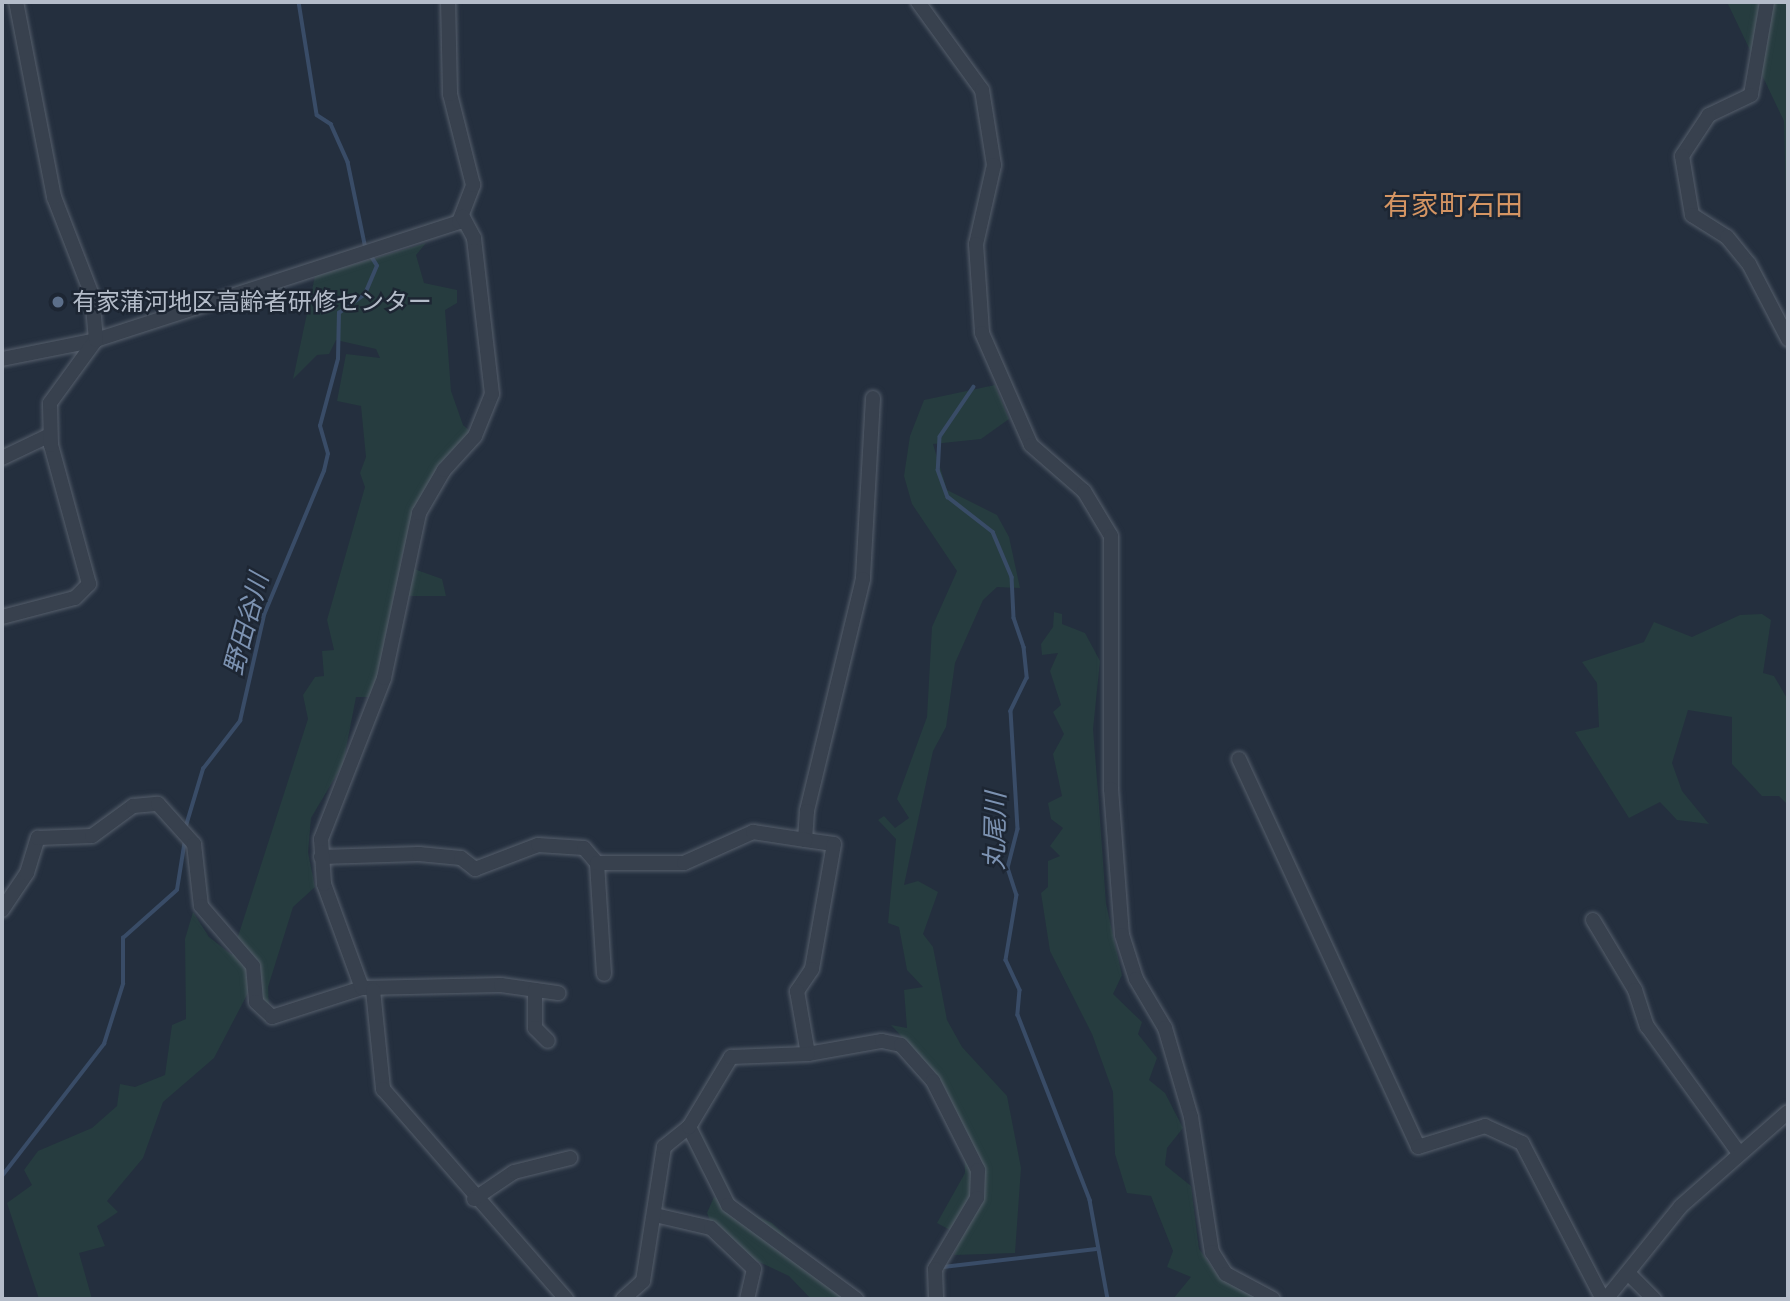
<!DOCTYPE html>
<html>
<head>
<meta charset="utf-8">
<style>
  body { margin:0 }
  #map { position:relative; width:1790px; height:1301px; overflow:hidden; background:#242f3e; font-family:Mulish,"Noto Sans JP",sans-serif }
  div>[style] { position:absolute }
  .green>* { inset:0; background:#263c3f }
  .stream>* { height:3.5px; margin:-1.75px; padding:0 1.75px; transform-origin:1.75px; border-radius:1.75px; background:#394c67 }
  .roads { filter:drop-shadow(0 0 2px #565f6c) drop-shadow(0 0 2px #565f6c) }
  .minor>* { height:14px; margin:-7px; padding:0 7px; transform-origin:7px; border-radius:7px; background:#38414e }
  .dots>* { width:19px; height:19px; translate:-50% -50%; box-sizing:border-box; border:4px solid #1d2633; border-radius:50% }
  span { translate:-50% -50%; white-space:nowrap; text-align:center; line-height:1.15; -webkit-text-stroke:5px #1d2633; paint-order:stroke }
  .poi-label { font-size:24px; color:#b4bcc9 }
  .left { translate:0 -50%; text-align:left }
  .water-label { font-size:26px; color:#7c92b1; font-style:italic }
  .quarter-label { font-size:28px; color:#d59563 }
  .frame { position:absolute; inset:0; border:4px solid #b4bcc9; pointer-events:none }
</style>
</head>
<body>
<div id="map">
  <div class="green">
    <i style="clip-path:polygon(1727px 2px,1788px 2px,1788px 277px,1784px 121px)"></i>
    <i style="clip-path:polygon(426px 243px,416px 255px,424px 283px,457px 290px,457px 303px,445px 310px,451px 391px,463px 425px,472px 433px,414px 513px,400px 564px,442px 579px,446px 596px,394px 596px,373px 697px,356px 697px,343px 764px,311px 818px,308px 852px,315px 887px,293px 907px,268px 987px,269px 1011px,249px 991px,214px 1058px,163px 1102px,143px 1158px,107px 1201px,118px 1212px,97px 1226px,105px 1246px,79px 1253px,92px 1299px,39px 1299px,7px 1203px,32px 1185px,24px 1170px,38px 1151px,92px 1128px,117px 1106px,120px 1084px,135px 1087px,165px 1075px,172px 1025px,186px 1019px,185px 939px,193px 912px,209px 937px,232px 955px,308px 719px,303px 695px,315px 677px,324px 676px,322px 651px,334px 650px,327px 620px,365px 487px,360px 473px,366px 457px,361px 406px,337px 401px,346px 354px,380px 358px,376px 349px,336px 340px,329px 354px,317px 355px,293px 379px,315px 276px)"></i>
    <i style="clip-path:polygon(995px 385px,1009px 419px,981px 439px,933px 444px,947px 490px,997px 515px,1009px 537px,1020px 588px,997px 587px,983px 600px,955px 663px,946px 727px,933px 751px,904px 885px,918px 881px,938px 892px,923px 934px,933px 947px,947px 1020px,962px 1047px,1007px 1096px,1021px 1168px,1015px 1253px,954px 1255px,961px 1236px,937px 1223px,965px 1173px,964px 1134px,939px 1077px,891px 1025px,907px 1028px,904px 990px,923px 987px,907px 970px,899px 927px,888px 923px,896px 839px,878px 820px,884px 816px,895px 828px,909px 818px,897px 799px,927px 717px,932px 627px,957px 571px,912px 504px,904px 476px,910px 436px,924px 400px)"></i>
    <i style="clip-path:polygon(1054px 612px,1062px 614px,1062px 624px,1085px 633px,1100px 661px,1093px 729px,1098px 792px,1106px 904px,1122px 975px,1113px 994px,1142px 1022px,1138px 1034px,1157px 1058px,1149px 1080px,1165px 1093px,1183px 1128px,1167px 1148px,1165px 1165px,1191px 1186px,1199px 1249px,1220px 1278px,1266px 1299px,1173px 1299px,1191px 1277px,1167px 1267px,1173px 1251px,1151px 1196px,1127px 1193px,1115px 1154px,1113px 1092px,1092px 1034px,1050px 951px,1041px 893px,1048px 887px,1048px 861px,1060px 856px,1050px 846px,1063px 828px,1051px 819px,1048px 803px,1062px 796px,1053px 754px,1064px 734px,1053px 712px,1061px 705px,1050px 671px,1058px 653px,1042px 655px,1041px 644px,1053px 627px)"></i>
    <i style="clip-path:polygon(1762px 614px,1771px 620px,1763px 673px,1774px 676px,1788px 700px,1788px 805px,1779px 796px,1762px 796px,1732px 764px,1732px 717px,1688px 710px,1672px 763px,1682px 791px,1709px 824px,1677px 820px,1660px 802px,1629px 818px,1575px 732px,1599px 727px,1597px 683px,1582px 662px,1644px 642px,1654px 622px,1692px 637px,1740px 615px)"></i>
    <i style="clip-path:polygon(714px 1197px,772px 1223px,850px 1299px,811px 1299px,789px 1276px,719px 1243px,707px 1213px)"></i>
  </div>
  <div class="stream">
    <i style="left:299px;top:2px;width:114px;rotate:80.9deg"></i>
    <i style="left:317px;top:115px;width:17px;rotate:33deg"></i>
    <i style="left:331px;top:124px;width:42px;rotate:65.9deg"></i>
    <i style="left:348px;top:162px;width:89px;rotate:78.3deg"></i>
    <i style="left:974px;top:387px;width:60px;rotate:124.2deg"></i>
    <i style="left:940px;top:437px;width:33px;rotate:93deg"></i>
    <i style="left:938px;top:470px;width:29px;rotate:70deg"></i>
    <i style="left:948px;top:497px;width:57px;rotate:37.9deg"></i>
    <i style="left:993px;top:532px;width:49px;rotate:67.1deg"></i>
    <i style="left:1012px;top:577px;width:41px;rotate:87.2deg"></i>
    <i style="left:1014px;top:618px;width:31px;rotate:71deg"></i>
    <i style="left:1024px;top:647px;width:31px;rotate:84deg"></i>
    <i style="left:1027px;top:678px;width:37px;rotate:116deg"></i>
    <i style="left:1011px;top:711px;width:118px;rotate:86.6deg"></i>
    <i style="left:1018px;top:829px;width:40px;rotate:104.4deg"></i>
    <i style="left:1008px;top:868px;width:28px;rotate:72deg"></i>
    <i style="left:1017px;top:895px;width:66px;rotate:99.6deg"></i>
    <i style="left:1006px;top:960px;width:33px;rotate:65deg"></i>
    <i style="left:1020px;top:990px;width:25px;rotate:95deg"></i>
    <i style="left:1018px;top:1015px;width:199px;rotate:68.7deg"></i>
    <i style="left:1090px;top:1200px;width:101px;rotate:79.7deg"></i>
    <i style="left:185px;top:829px;width:63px;rotate:-73.3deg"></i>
    <i style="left:203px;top:769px;width:61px;rotate:-52.4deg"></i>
    <i style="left:240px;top:721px;width:109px;rotate:-77.2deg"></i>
    <i style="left:264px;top:615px;width:156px;rotate:-67.4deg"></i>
    <i style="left:324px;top:471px;width:17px;rotate:-77deg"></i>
    <i style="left:328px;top:454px;width:29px;rotate:-106deg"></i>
    <i style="left:320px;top:426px;width:69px;rotate:-75deg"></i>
    <i style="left:338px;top:359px;width:46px;rotate:-88.8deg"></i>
    <i style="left:339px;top:313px;width:32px;rotate:-36deg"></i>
    <i style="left:365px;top:294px;width:30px;rotate:-67deg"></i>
    <i style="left:377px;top:266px;width:13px;rotate:-122deg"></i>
    <i style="left:2px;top:1176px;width:167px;rotate:-52.3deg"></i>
    <i style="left:104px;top:1044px;width:63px;rotate:-72.4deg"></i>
    <i style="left:123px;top:984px;width:46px;rotate:-90deg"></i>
    <i style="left:123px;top:938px;width:72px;rotate:-41.6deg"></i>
    <i style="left:177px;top:890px;width:51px;rotate:-80.9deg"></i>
    <i style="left:943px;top:1267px;width:154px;rotate:-6.7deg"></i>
  </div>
  <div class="roads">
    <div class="minor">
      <i style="left:918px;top:2px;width:109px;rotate:54deg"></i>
      <i style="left:982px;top:90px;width:76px;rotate:80.9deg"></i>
      <i style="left:994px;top:165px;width:81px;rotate:102.8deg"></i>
      <i style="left:976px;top:244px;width:89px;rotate:86.1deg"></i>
      <i style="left:982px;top:333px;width:122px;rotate:66.4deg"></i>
      <i style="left:1031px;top:445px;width:70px;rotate:41deg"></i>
      <i style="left:1084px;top:491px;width:52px;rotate:59deg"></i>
      <i style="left:1111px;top:536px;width:253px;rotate:90deg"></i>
      <i style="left:1111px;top:789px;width:146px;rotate:85.7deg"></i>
      <i style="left:1122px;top:935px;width:46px;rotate:72.3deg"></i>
      <i style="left:1136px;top:979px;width:57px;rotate:59.4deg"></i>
      <i style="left:1165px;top:1028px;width:93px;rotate:73.7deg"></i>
      <i style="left:1191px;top:1117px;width:137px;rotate:81.2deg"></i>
      <i style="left:1212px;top:1252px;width:26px;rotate:58deg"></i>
      <i style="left:1226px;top:1274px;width:53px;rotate:28deg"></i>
      <i style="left:1767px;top:2px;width:94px;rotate:99.8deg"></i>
      <i style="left:1751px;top:95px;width:47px;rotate:154.5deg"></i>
      <i style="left:1709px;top:115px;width:49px;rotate:123.4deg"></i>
      <i style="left:1682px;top:156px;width:60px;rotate:80.4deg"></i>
      <i style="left:1692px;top:215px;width:41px;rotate:32.2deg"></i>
      <i style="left:1727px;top:237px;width:35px;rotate:51deg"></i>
      <i style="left:1749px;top:264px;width:85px;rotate:62.5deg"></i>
      <i style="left:2px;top:359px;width:96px;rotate:-11.4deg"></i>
      <i style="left:96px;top:340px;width:382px;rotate:-18deg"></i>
      <i style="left:459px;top:222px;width:40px;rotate:-69deg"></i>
      <i style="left:473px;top:185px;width:94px;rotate:-104.2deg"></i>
      <i style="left:450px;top:94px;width:92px;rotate:-91.2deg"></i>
      <i style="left:873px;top:398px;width:181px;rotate:93.2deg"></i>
      <i style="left:863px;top:579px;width:239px;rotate:103.6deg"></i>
      <i style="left:807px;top:811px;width:29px;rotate:94deg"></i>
      <i style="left:805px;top:840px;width:29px;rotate:8deg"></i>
      <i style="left:834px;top:844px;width:127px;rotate:100deg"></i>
      <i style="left:812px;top:969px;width:27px;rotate:124deg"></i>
      <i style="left:797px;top:991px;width:64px;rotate:80.1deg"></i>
      <i style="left:808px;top:1054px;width:75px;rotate:-10deg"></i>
      <i style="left:882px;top:1041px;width:19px;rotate:12deg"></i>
      <i style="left:901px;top:1045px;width:48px;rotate:48.4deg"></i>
      <i style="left:933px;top:1081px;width:100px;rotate:63.2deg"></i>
      <i style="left:978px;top:1170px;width:28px;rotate:92deg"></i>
      <i style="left:977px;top:1198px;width:82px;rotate:120.6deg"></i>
      <i style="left:935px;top:1269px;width:30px;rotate:88deg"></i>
      <i style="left:2px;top:458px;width:53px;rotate:-25.6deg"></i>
      <i style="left:2px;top:617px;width:75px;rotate:-14.6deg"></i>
      <i style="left:75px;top:598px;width:20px;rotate:-45deg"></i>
      <i style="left:89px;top:584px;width:144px;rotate:-105.3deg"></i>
      <i style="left:51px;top:445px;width:42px;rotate:-91.4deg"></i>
      <i style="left:50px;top:403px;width:78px;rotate:-53.9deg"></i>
      <i style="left:96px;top:340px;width:45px;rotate:-95.1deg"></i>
      <i style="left:92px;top:295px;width:105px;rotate:-111.2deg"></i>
      <i style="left:54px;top:197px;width:199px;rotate:-101deg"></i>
      <i style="left:1239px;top:759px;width:427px;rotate:65.2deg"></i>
      <i style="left:1418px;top:1147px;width:70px;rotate:-17.4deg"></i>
      <i style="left:1485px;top:1126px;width:41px;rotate:24.7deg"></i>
      <i style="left:1522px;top:1143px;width:176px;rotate:62.6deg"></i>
      <i style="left:321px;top:857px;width:98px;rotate:-1.8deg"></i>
      <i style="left:419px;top:854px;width:42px;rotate:5.4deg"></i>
      <i style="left:461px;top:858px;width:18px;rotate:38deg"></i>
      <i style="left:475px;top:869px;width:67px;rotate:-20.9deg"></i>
      <i style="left:538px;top:845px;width:46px;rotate:3.7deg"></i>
      <i style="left:584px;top:848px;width:20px;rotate:49deg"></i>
      <i style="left:597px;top:863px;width:111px;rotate:86.4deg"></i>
      <i style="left:597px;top:863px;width:87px"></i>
      <i style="left:684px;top:863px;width:76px;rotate:-24.2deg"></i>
      <i style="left:753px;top:832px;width:53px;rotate:8.7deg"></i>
      <i style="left:2px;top:910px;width:45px;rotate:-56deg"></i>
      <i style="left:27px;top:873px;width:37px;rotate:-73deg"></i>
      <i style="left:38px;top:838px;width:54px;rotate:-2.1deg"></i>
      <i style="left:92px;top:836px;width:51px;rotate:-36.2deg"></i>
      <i style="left:133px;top:806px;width:25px;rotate:-5deg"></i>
      <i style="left:158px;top:804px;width:54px;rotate:48deg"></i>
      <i style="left:194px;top:844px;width:62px;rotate:83.6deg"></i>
      <i style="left:201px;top:906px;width:79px;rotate:49.1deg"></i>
      <i style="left:253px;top:966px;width:36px;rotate:85deg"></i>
      <i style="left:256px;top:1002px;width:22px;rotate:43deg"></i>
      <i style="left:272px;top:1017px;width:95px;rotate:-17.9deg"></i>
      <i style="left:362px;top:988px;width:139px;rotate:-1.2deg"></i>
      <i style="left:501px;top:985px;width:58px;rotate:8deg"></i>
      <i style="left:1593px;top:920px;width:82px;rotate:59deg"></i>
      <i style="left:1635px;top:990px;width:38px;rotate:72deg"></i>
      <i style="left:1647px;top:1026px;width:157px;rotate:54.1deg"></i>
      <i style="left:362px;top:988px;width:111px;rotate:-110.1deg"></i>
      <i style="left:324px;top:884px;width:45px;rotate:-93.8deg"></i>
      <i style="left:321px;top:839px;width:173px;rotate:-68.6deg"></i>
      <i style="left:384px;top:678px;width:169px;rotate:-78deg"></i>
      <i style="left:419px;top:513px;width:50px;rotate:-59.8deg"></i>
      <i style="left:444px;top:470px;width:46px;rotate:-47.6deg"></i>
      <i style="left:475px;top:436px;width:45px;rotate:-68deg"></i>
      <i style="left:492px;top:394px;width:157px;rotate:-96.6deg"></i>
      <i style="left:474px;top:238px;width:24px;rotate:-118deg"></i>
      <i style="left:373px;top:990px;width:100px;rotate:84.2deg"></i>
      <i style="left:383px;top:1089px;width:279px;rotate:48.9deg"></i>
      <i style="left:535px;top:990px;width:38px;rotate:90deg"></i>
      <i style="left:535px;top:1028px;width:18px;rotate:45deg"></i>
      <i style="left:689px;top:1127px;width:87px;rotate:63.4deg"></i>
      <i style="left:728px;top:1205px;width:159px;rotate:36.3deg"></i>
      <i style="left:474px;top:1199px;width:48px;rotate:-34deg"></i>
      <i style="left:514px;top:1172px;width:58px;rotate:-14deg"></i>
      <i style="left:655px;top:1215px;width:57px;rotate:13.1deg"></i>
      <i style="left:711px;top:1228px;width:59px;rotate:43.6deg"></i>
      <i style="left:754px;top:1269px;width:31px;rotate:103deg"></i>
      <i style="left:1631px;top:1276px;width:33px;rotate:45deg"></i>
      <i style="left:623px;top:1299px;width:27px;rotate:-42deg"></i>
      <i style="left:643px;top:1281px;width:136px;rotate:-81.1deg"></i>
      <i style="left:664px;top:1147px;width:32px;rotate:-39deg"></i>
      <i style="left:689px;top:1127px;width:82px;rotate:-59deg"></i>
      <i style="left:731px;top:1057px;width:77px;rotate:-2.2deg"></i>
      <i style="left:1606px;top:1299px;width:119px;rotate:-51.1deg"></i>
      <i style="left:1681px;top:1206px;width:142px;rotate:-41.3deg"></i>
    </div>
  </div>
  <div class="dots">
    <i style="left:58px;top:302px;background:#5c6f8a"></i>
  </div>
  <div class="poi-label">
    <span class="left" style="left:72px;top:302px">有家蒲河地区高齢者研修センター</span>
  </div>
  <div class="water-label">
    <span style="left:246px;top:624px;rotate:-75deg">野田谷川</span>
    <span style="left:995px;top:831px;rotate:-89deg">丸尾川</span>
  </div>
  <div class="quarter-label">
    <span style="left:1453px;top:205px">有家町石田</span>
  </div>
  <div class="frame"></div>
</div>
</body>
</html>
